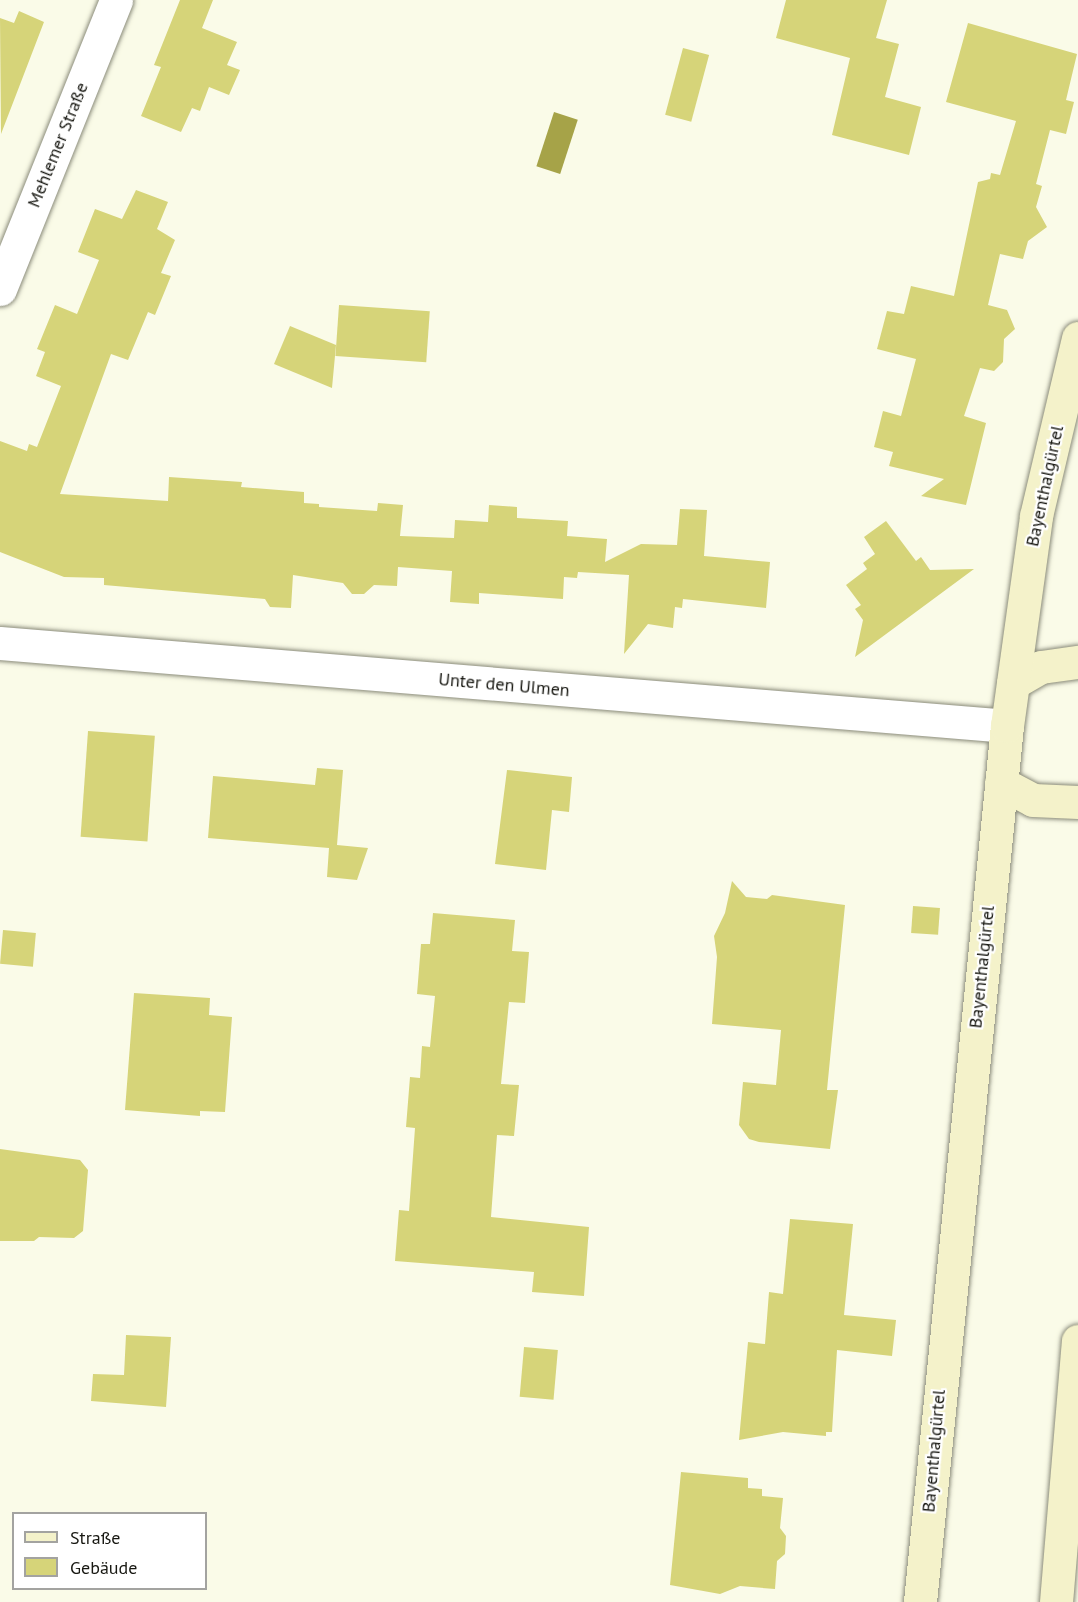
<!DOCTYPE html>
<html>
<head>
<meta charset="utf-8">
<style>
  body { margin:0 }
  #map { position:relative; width:1078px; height:1602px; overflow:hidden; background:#fafbe8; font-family:"PT Sans",sans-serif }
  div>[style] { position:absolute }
  .water>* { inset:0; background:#a6a348; transform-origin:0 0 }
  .building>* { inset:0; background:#d6d479; transform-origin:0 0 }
  .roads { filter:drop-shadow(0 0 2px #8b8c7b) drop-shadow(0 0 2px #8b8c7b) }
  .street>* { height:33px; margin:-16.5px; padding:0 16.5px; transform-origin:16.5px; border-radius:16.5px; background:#fff }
  .secondary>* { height:33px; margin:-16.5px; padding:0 16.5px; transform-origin:16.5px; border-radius:16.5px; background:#f4f2ca }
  span { translate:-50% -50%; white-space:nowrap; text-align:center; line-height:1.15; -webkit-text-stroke:4.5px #fff; paint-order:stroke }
  .street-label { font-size:18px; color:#181812 }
  .legend { position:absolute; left:12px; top:1512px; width:195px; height:78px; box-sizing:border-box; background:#fff; border:2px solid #a3a3a0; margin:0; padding:8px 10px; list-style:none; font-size:18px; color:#181812 }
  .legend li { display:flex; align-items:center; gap:12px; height:30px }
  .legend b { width:30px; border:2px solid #a3a3a0 }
</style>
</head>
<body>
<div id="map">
  <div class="water">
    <i style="left:554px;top:112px;width:25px;height:57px;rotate:18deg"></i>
  </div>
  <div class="building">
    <i style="clip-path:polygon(180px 0,213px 0,202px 28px,237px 42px,227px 65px,240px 70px,229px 95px,209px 87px,200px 111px,192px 108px,181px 132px,141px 116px,161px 67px,154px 65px)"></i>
    <i style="clip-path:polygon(786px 0,887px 0,876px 38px,899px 44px,885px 97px,921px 107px,909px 155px,832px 135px,850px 58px,776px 38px)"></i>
    <i style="clip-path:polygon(19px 11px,44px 22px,1px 134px,0 18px,14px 23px)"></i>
    <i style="clip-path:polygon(968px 23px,1077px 54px,1066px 100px,1074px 102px,1066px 134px,1050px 130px,1036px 184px,1042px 186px,1036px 207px,1047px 227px,1028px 241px,1023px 259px,1000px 254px,988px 305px,1007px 310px,1015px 329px,1004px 339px,1003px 362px,994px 371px,980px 368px,964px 416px,986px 423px,966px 505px,921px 496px,944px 479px,889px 466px,893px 452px,874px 447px,883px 411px,901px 416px,916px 359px,877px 349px,887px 311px,904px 314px,911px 286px,954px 296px,978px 182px,990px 179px,991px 173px,1000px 175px,1016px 121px,946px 102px)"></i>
    <i style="left:683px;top:48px;width:27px;height:69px;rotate:15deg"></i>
    <i style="clip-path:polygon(136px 190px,168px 202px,157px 229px,175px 240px,161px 273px,171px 276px,155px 315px,148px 312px,128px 360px,111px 354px,60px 494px,168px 501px,169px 477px,242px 482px,241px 487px,304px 492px,304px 503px,319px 504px,319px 507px,377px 511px,378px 503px,403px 505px,400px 536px,454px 538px,455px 520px,488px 522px,489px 505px,517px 507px,517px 518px,568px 521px,567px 536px,607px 539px,605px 562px,641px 544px,677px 545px,680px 509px,707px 510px,704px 556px,770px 562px,766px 608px,683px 599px,682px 608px,675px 607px,673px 628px,648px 624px,624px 654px,629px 575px,578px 572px,577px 578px,564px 577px,563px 599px,479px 593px,479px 604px,450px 602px,452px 571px,398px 567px,397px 586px,374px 585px,364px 594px,352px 594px,343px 583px,293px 575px,291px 608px,270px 607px,265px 599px,104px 585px,104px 578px,64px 577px,0 552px,0 441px,27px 451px,29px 444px,37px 447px,61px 386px,36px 376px,45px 352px,37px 349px,55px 305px,77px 314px,99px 260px,78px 252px,95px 209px,122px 219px)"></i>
    <i style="left:339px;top:305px;width:91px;height:51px;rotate:4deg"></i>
    <i style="clip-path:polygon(290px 326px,336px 345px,332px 388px,274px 364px)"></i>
    <i style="clip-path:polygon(886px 521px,916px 561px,921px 557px,930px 570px,974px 569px,855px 657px,863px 620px,855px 609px,861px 605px,846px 585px,867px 569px,863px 563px,875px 554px,864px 537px)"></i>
    <i style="left:88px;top:731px;width:67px;height:106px;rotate:4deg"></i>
    <i style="clip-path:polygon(317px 768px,343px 770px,337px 845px,368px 848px,357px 880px,327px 877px,329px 848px,208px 838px,213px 776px,315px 785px)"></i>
    <i style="clip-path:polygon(507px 770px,572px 777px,569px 812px,552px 810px,546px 870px,495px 864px)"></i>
    <i style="clip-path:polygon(732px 881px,746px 897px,767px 899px,772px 895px,845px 905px,827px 1090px,838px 1090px,830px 1149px,759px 1142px,749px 1139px,739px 1125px,743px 1082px,776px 1085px,781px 1030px,712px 1024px,717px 957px,714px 936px,725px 913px)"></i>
    <i style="left:913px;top:906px;width:27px;height:27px;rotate:4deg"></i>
    <i style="clip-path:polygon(433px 913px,515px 920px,512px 951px,529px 952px,525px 1003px,509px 1002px,501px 1084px,519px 1085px,514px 1136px,497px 1135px,491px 1217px,589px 1227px,584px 1296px,532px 1292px,534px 1272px,395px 1261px,399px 1210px,409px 1211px,415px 1128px,406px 1127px,410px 1077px,420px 1078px,422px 1046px,430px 1047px,435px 996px,417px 994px,421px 944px,430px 944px)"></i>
    <i style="left:3px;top:930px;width:33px;height:34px;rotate:5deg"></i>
    <i style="clip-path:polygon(134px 993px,210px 998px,209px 1015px,232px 1017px,225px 1112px,200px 1111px,200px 1116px,125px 1110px)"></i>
    <i style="clip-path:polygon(0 1149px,80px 1160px,88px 1170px,83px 1231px,74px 1238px,39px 1237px,34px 1241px,0 1241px)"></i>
    <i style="clip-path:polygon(790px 1219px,853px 1224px,844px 1315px,896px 1320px,892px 1356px,837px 1350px,832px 1432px,826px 1432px,826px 1436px,783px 1432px,739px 1440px,748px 1342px,765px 1344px,769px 1292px,783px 1294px)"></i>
    <i style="clip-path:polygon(126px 1335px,171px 1337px,166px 1407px,91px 1401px,93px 1374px,124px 1375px)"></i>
    <i style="left:524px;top:1347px;width:34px;height:50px;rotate:5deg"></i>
    <i style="clip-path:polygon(681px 1472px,748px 1478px,748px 1488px,762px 1489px,762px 1496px,783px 1498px,780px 1528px,786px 1536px,785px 1554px,777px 1561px,775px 1589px,740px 1586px,720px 1594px,670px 1585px)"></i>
  </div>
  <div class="roads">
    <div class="street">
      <i style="left:0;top:289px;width:311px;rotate:-68.1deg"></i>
      <i style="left:0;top:643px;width:1010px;rotate:4.71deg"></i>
    </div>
    <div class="secondary">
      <i style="left:1013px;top:683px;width:32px;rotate:-30deg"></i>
      <i style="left:1041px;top:667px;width:37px;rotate:-8deg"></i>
      <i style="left:1001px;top:783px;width:36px;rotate:28deg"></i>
      <i style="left:1033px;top:800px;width:45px;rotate:2.5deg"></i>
      <i style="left:920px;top:1602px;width:880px;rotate:-84.33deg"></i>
      <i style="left:1007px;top:726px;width:212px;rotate:-82.1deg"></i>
      <i style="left:1036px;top:516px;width:183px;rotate:-76.7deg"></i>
      <i style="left:1056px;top:1602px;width:262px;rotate:-85.2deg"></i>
    </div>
  </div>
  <div class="street-label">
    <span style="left:58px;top:145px;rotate:-68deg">Mehlemer Straße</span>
    <span style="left:1045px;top:486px;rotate:-78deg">Bayenthalgürtel</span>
    <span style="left:504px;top:685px;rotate:5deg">Unter den Ulmen</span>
    <span style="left:982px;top:967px;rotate:-84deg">Bayenthalgürtel</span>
    <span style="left:934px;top:1451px;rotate:-85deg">Bayenthalgürtel</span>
  </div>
  <ul class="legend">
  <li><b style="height:8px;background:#f4f2ca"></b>Straße</li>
  <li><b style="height:16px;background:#d6d479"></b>Gebäude</li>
  </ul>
</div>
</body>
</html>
